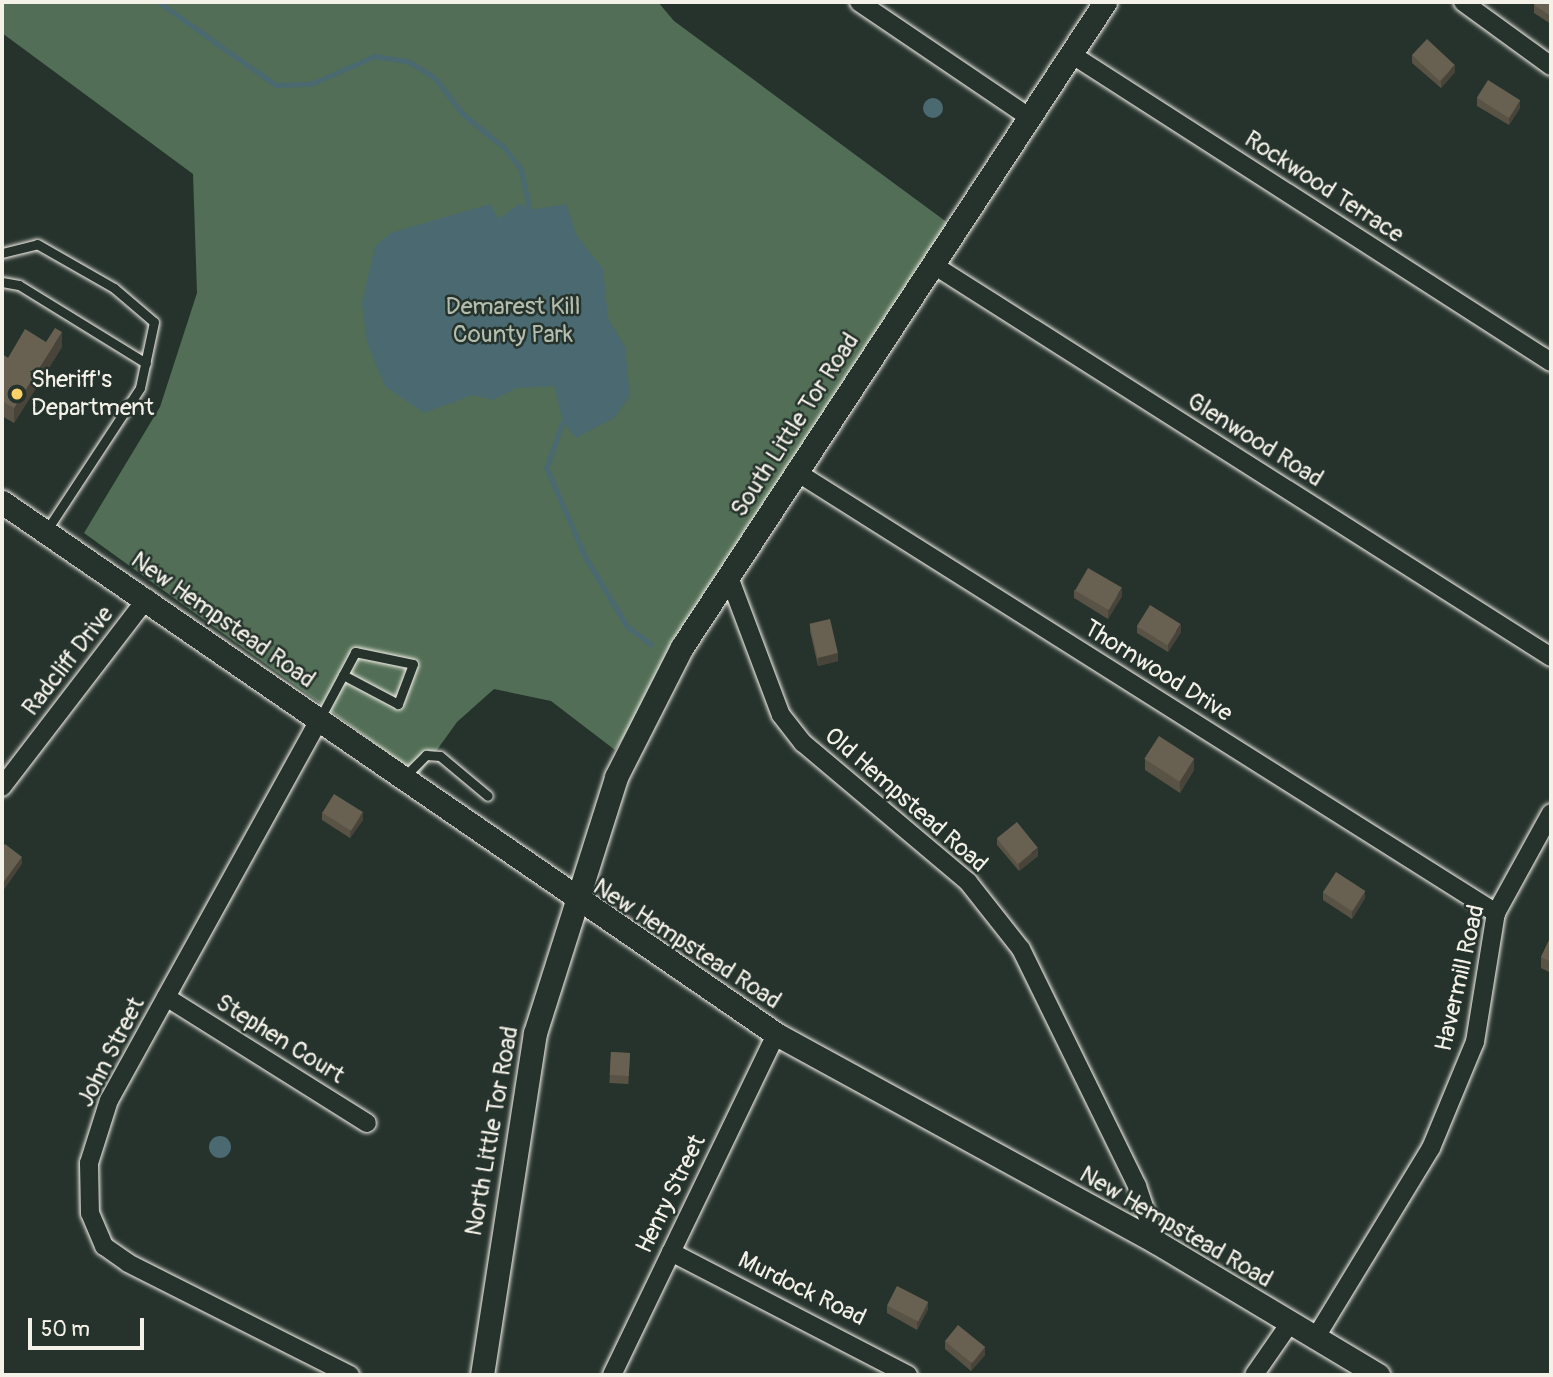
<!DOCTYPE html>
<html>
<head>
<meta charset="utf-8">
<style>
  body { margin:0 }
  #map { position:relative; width:1553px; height:1377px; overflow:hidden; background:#26332d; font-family:Pangolin,sans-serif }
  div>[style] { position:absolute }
  .green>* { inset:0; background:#526e56 }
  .water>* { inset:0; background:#4a6971 }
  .round { border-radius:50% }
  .stream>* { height:4.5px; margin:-2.25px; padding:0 2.25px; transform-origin:2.25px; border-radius:2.25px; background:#4a6971 }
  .roads { filter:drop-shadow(0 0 2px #f4f1e8) drop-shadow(0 0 2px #f4f1e8) }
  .service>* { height:9px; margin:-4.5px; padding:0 4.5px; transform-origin:4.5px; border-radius:4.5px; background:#26332d }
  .minor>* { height:18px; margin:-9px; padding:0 9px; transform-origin:9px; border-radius:9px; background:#26332d }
  .tertiary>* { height:23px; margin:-11.5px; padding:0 11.5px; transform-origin:11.5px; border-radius:11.5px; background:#26332d }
  .wall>* { inset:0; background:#595346; transform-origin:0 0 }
  .shaded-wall>* { inset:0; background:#494439 }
  .building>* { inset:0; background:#686151; transform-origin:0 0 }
  .dots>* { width:19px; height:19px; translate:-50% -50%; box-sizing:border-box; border:4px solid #26332d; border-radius:50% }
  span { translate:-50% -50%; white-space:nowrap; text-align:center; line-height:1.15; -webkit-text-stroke:5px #26332d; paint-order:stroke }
  .street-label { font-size:24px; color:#f4f1e8 }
  .park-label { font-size:24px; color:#b3bdae }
  .poi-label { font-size:24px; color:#f4f1e8 }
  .left { translate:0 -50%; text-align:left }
  .frame { position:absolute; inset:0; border:4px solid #f4f1e8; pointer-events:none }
  .scale { position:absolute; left:28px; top:1318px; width:116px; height:32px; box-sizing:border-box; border:4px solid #f4f1e8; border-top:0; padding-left:9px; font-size:21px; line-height:24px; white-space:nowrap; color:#f4f1e8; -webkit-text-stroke:5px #26332d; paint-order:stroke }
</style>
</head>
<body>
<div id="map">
  <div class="green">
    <i style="clip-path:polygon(2px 2px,658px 2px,674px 21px,952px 226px,615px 750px,551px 701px,494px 689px,457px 722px,419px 775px,84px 533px,160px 407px,197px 293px,193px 174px,2px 33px)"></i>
  </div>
  <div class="water">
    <i class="round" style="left:923px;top:98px;width:20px;height:20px"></i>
    <i style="clip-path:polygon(520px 203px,530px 210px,566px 204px,577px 236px,603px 269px,608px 318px,625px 347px,630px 396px,614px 418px,576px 438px,563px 422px,554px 386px,517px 388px,493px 400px,473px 395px,424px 413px,385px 386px,367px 343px,362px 303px,375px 246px,391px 233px,490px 204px,499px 219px)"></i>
    <i class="round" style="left:209px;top:1136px;width:22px;height:22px"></i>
  </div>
  <div class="stream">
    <i style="left:159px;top:2px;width:143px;rotate:35.4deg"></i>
    <i style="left:276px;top:85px;width:35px;rotate:-2deg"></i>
    <i style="left:311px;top:84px;width:70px;rotate:-23.6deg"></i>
    <i style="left:375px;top:56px;width:33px;rotate:9deg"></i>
    <i style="left:408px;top:61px;width:32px;rotate:32deg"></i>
    <i style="left:435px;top:78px;width:46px;rotate:52.1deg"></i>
    <i style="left:463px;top:114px;width:53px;rotate:38.8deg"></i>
    <i style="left:504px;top:147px;width:28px;rotate:52deg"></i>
    <i style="left:521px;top:169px;width:42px;rotate:77.6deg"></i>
    <i style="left:563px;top:422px;width:49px;rotate:109.2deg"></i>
    <i style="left:547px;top:468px;width:96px;rotate:66.6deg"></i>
    <i style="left:585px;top:556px;width:82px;rotate:59deg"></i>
    <i style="left:627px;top:626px;width:30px;rotate:37deg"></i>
  </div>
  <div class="roads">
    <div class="service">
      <i style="left:2px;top:253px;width:36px;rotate:-14deg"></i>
      <i style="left:37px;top:244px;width:89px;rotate:29.7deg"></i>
      <i style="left:114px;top:288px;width:52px;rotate:40.4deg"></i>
      <i style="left:154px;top:322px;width:67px;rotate:102deg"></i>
      <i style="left:140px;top:388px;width:171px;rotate:123.3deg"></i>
      <i style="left:2px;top:282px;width:17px;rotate:10deg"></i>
      <i style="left:19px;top:285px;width:149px;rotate:31.6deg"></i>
      <i style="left:320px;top:718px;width:49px;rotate:-61.9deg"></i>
      <i style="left:343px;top:675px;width:26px;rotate:-62deg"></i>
      <i style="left:355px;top:652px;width:59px;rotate:11.7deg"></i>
      <i style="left:413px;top:664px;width:43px;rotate:110.6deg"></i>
      <i style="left:398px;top:704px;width:62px;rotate:-152.2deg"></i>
      <i style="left:403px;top:778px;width:33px;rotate:-45deg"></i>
      <i style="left:426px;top:755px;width:14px;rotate:4deg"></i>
      <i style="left:440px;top:756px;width:62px;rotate:39.8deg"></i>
    </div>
    <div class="minor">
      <i style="left:859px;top:2px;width:205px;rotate:34.1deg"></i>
      <i style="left:1463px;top:2px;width:109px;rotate:36deg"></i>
      <i style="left:1071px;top:54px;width:570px;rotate:32.69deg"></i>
      <i style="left:932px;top:264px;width:733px;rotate:32.41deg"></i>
      <i style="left:795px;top:471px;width:829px;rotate:32.23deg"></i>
      <i style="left:729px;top:577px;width:147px;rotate:69.4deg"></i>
      <i style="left:781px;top:715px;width:36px;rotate:52deg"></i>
      <i style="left:803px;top:743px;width:216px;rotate:40.1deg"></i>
      <i style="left:968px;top:882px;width:85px;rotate:51.7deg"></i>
      <i style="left:1021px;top:949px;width:264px;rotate:63.9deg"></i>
      <i style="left:1137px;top:1186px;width:59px;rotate:71.3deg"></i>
      <i style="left:319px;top:720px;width:434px;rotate:118.9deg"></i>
      <i style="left:109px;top:1100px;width:66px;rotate:107.6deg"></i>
      <i style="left:89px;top:1163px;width:50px;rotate:88.9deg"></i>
      <i style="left:90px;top:1213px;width:36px;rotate:67deg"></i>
      <i style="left:104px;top:1246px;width:29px;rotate:35deg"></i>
      <i style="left:128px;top:1263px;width:249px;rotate:26.8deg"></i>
      <i style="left:2px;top:787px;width:238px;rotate:-52.5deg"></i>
      <i style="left:166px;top:997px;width:237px;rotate:32.1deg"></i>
      <i style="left:671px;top:1252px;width:267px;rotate:27.4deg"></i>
      <i style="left:1316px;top:1337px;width:221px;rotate:-58.7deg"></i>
      <i style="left:1431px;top:1148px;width:115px;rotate:-67.5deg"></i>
      <i style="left:1475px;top:1042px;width:131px;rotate:-80.8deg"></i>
      <i style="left:1496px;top:913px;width:114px;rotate:-61.2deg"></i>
      <i style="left:612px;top:1375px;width:378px;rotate:-64.3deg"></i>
      <i style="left:1254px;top:1375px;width:63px;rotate:-55.3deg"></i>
    </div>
    <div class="tertiary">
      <i style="left:2px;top:502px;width:939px;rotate:34.5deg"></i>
      <i style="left:776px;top:1034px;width:433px;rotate:28.7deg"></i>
      <i style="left:1156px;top:1242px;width:259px;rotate:30.9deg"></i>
      <i style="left:482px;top:1375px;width:346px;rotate:-81.2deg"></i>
      <i style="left:535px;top:1033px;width:269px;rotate:-72.4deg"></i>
      <i style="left:616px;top:777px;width:146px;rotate:-63.1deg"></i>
      <i style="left:682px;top:647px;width:771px;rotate:-56.74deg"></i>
    </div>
  </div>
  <div class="wall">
    <i style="clip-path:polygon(1551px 2px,1551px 24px,1534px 13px,1534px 5px)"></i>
    <i style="clip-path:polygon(1412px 55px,1455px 72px,1441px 88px,1412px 63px)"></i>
    <i style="clip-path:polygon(1477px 98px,1520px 108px,1509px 125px,1477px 106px)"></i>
    <i style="clip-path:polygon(46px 342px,62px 347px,14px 423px,2px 416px,2px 354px,8px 358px)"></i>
    <i style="clip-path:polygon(1074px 590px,1122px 596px,1108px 619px,1074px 598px)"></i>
    <i style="clip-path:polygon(810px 624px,838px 661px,818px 666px,810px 631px)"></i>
    <i style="clip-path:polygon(1137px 626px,1181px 632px,1168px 652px,1137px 633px)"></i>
    <i style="clip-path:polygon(1145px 759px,1194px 770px,1180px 793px,1145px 770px)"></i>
    <i style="clip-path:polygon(322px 812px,363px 820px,350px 838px,322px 820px)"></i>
    <i style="clip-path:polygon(997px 838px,1038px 856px,1019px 871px,997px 845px)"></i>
    <i style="clip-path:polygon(1323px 892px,1365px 898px,1352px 919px,1323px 900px)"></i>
    <i style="clip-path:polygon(1551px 936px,1551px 973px,1541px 968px,1541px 957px)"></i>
    <i style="left:611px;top:1052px;width:19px;height:31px;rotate:3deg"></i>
    <i style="clip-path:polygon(887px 1306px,928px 1309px,917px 1330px,887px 1313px)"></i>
    <i style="clip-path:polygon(945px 1342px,985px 1355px,971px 1371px,945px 1349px)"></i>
  </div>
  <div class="shaded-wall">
    <i style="clip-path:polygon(1455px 65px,1455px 72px,1441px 88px,1441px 81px)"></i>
    <i style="clip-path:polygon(1520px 100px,1520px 108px,1509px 125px,1509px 118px)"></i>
    <i style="clip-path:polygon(62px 332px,62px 347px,14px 423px,14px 408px)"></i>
    <i style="clip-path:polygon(1122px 588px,1122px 596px,1108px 619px,1108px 611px)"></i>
    <i style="clip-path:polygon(1181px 624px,1181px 632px,1168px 652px,1168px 645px)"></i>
    <i style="clip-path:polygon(838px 653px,838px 661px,818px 666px,818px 658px)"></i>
    <i style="clip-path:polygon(1194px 759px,1194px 770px,1180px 793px,1180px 781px)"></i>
    <i style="clip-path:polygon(363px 812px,363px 820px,350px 838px,350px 831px)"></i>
    <i style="clip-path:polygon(1038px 848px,1038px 856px,1019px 871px,1019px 864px)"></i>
    <i style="clip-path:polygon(22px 857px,22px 864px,3px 891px,3px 883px)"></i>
    <i style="clip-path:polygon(1365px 891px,1365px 898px,1352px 919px,1352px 911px)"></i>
    <i style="clip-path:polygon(928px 1302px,928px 1309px,917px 1330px,917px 1322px)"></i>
    <i style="clip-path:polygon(985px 1347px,985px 1355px,971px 1371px,971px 1363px)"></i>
  </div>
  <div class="building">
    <i style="clip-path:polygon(1536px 2px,1551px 2px,1551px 16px,1534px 5px)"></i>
    <i style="left:1427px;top:39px;width:38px;height:22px;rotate:43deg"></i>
    <i style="left:1488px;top:80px;width:38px;height:21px;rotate:32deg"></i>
    <i style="clip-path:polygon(55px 328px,62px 332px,14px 408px,2px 401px,2px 354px,8px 358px,25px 329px,46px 342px)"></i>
    <i style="left:1088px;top:568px;width:39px;height:26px;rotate:30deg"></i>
    <i style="left:1150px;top:605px;width:36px;height:25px;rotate:32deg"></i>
    <i style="left:830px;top:619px;width:35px;height:21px;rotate:77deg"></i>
    <i style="left:1159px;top:736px;width:42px;height:27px;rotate:33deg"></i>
    <i style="left:334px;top:794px;width:34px;height:22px;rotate:32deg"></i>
    <i style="left:1017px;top:822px;width:33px;height:26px;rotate:51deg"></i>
    <i style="clip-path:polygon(5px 844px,22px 857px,3px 883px,2px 848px)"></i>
    <i style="left:1336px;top:872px;width:35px;height:24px;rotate:33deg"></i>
    <i style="clip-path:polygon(1551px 936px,1551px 962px,1541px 957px)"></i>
    <i style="left:611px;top:1052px;width:19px;height:23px;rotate:3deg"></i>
    <i style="left:897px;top:1286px;width:35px;height:22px;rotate:27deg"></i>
    <i style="left:958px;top:1325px;width:35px;height:21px;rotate:39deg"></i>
  </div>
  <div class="dots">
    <i style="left:17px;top:394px;background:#ffd166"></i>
  </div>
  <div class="street-label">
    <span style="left:1324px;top:187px;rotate:33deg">Rockwood Terrace</span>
    <span style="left:795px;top:425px;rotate:-57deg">South Little Tor Road</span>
    <span style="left:1255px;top:440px;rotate:32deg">Glenwood Road</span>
    <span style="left:223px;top:620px;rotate:35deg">New Hempstead Road</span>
    <span style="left:68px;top:661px;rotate:-52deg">Radcliff Drive</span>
    <span style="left:1158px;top:671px;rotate:32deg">Thornwood Drive</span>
    <span style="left:906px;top:800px;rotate:41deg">Old Hempstead Road</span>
    <span style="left:687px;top:944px;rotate:33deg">New Hempstead Road</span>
    <span style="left:1460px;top:978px;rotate:-77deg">Havermill Road</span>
    <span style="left:280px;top:1039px;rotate:32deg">Stephen Court</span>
    <span style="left:111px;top:1052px;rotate:-63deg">John Street</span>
    <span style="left:492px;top:1131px;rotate:-80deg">North Little Tor Road</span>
    <span style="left:671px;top:1194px;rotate:-64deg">Henry Street</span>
    <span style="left:1176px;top:1227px;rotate:30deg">New Hempstead Road</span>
    <span style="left:802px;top:1289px;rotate:26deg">Murdock Road</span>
  </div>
  <div class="park-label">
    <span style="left:513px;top:321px">Demarest Kill<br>County Park</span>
  </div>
  <div class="poi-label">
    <span class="left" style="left:31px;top:394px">Sheriff's<br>Department</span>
  </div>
  <div class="frame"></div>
  <div class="scale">50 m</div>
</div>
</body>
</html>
